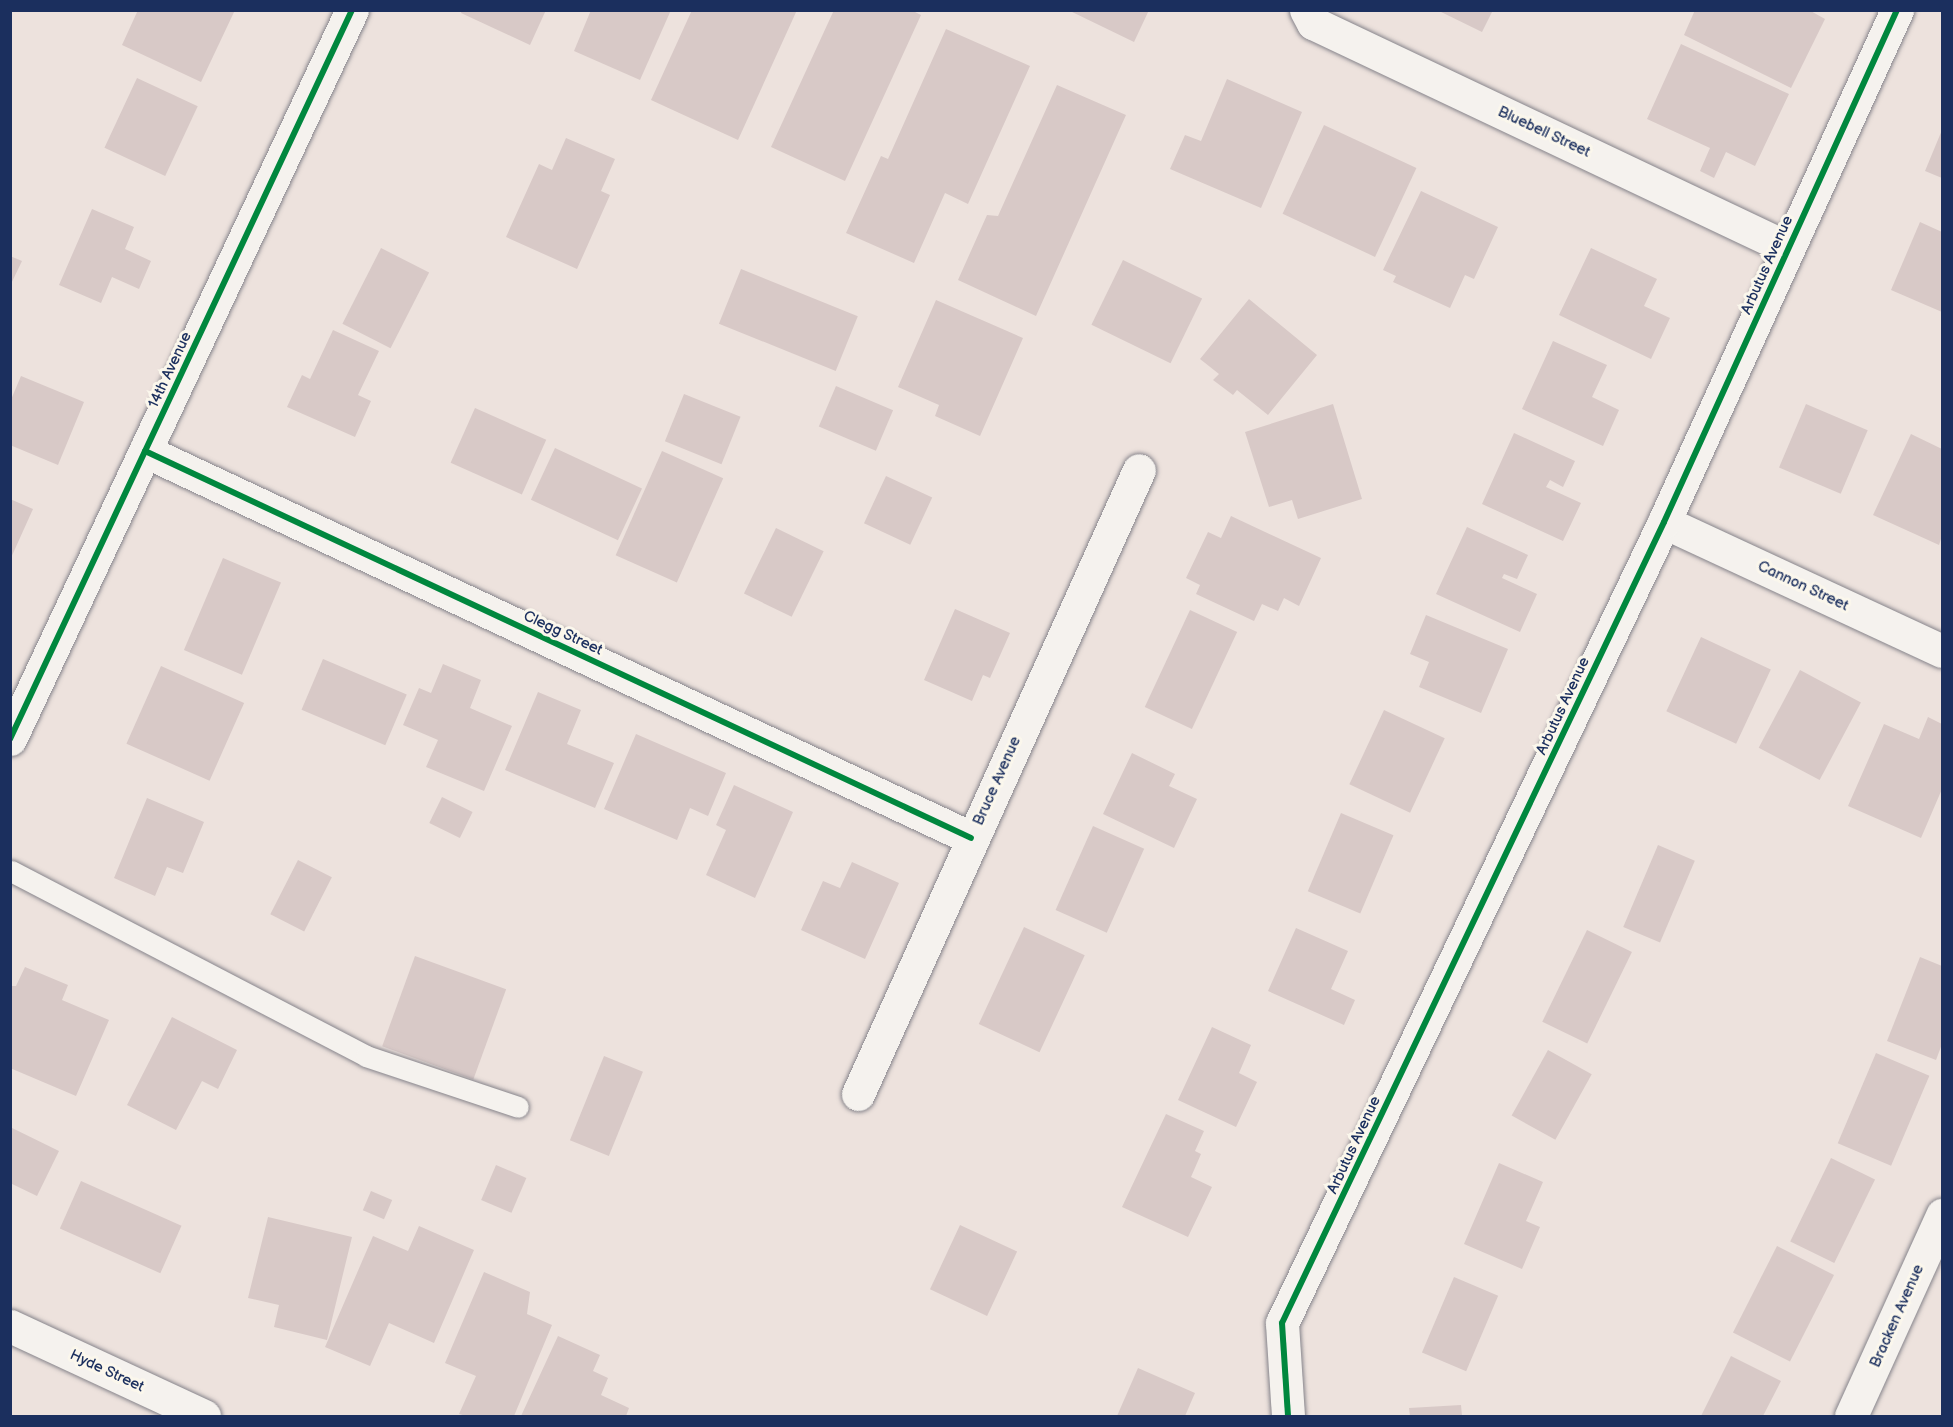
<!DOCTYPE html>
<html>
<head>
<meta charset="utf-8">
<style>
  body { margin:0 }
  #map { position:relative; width:1953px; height:1427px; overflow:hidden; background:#ede2dd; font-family:"Balsamiq Sans",sans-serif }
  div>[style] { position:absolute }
  .building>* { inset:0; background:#d8c9c7; transform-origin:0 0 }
  .roads { filter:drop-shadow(0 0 2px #86848b) drop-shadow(0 0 2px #86848b) }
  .service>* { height:21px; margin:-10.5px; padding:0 10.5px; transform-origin:10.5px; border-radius:10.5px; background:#f5f2ee }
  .minor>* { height:33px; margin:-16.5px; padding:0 16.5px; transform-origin:16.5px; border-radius:16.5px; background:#f5f2ee }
  .tertiary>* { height:33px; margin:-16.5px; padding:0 16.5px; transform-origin:16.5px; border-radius:16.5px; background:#f5f2ee }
  .cycleway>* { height:6px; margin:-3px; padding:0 3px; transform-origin:3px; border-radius:3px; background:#00873e }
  span { translate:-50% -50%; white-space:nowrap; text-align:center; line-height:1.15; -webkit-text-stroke:6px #fbf7ec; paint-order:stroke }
  .street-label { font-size:15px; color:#1b2f5e }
  .frame { position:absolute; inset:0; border:12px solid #1b2f5e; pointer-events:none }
</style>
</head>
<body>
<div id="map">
  <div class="building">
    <i style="clip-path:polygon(138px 10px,235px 10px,201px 82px,122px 45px)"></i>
    <i style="clip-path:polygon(462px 10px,546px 10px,530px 45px,461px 13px)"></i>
    <i style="clip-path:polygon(591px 10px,671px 10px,640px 80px,574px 51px)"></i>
    <i style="clip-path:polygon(692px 10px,797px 10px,738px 140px,651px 100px)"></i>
    <i style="clip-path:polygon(834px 10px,911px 10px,921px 15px,845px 181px,771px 147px)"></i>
    <i style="clip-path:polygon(1068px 10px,1149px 10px,1134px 42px)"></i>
    <i style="clip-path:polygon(1437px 10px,1493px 10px,1482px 32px)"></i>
    <i style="clip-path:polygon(1695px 10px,1809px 10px,1825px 19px,1791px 88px,1684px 35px)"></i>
    <i style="clip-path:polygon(946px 29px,1030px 66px,968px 204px,945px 193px,914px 263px,846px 233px,881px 156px,888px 159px)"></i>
    <i style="clip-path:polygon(1681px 44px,1789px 94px,1755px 166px,1726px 152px,1714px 178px,1700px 171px,1710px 148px,1647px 119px)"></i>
    <i style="left:137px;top:78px;width:67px;height:77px;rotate:25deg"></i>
    <i style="clip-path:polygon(1227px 79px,1302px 112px,1261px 208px,1170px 169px,1185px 135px,1201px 141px)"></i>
    <i style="clip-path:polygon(1057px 85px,1126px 115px,1036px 316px,958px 280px,987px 215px,998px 216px)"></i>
    <i style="left:1324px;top:125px;width:102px;height:98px;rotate:25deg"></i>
    <i style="clip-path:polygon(1942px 130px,1942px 178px,1925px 171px)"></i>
    <i style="clip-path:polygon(566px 138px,615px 159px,601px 191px,610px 195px,577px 269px,506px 237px,539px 164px,552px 170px)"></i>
    <i style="clip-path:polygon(1421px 191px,1498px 227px,1474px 279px,1465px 275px,1450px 308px,1393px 282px,1396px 276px,1383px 270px)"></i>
    <i style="clip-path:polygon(92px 209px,134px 227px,125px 249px,151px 261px,139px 289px,112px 277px,101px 303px,59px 285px)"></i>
    <i style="clip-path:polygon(1920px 222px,1942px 232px,1942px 312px,1891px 290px)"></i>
    <i style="left:381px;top:248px;width:54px;height:85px;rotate:27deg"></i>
    <i style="clip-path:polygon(1591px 248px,1657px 279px,1644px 306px,1670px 318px,1651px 359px,1559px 315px)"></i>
    <i style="clip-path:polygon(10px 256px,22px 261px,10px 286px)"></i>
    <i style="left:1123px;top:260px;width:88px;height:72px;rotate:26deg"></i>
    <i style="left:741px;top:269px;width:126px;height:59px;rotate:22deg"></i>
    <i style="clip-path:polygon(1249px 299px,1317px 355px,1268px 415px,1237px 390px,1233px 395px,1213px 380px,1219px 374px,1200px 359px)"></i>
    <i style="clip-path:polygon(936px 300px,1023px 338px,980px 436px,935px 416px,939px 405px,898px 387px)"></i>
    <i style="clip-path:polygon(333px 330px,379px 351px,358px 395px,371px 401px,355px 437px,287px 407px,302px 375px,310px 379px)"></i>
    <i style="clip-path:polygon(1553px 341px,1607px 365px,1592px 397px,1619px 410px,1603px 446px,1522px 409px)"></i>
    <i style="clip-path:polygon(21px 376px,84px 402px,58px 465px,10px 445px,10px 402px)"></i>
    <i style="left:836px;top:386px;width:62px;height:44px;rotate:23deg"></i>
    <i style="left:684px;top:394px;width:61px;height:51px;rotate:22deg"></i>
    <i style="clip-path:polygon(1333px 404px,1362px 499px,1298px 519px,1292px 500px,1269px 507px,1245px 432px)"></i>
    <i style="left:1806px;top:404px;width:67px;height:69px;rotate:23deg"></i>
    <i style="left:475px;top:408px;width:78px;height:60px;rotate:24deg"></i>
    <i style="clip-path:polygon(1514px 433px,1575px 461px,1563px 487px,1550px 480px,1546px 487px,1581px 503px,1563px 541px,1482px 504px)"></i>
    <i style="clip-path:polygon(1911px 434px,1942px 449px,1942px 536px,1939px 545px,1873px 515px)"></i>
    <i style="left:555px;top:448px;width:96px;height:57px;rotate:25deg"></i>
    <i style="left:662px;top:451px;width:67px;height:114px;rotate:24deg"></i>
    <i style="left:886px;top:476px;width:51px;height:52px;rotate:25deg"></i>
    <i style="clip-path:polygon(10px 499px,33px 509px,10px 560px)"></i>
    <i style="clip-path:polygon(1231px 516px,1321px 558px,1299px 606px,1284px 598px,1278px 611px,1262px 604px,1254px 621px,1196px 594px,1200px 585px,1186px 578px,1208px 532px,1221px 538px)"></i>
    <i style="clip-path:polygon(1467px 527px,1528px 555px,1517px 579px,1504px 574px,1502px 578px,1537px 594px,1520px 632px,1436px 594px)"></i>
    <i style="left:776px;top:528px;width:53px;height:73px;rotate:26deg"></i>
    <i style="left:223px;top:558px;width:63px;height:100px;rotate:23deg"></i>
    <i style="clip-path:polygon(955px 609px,1010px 633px,990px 678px,983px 675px,972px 701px,924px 680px)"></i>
    <i style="left:1190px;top:610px;width:52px;height:107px;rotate:25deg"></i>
    <i style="clip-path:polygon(1426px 615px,1508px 649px,1481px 713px,1419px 687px,1429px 662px,1410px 654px)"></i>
    <i style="left:1701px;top:637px;width:77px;height:82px;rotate:25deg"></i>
    <i style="left:323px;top:659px;width:91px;height:55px;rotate:23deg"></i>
    <i style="clip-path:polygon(443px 664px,481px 680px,470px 708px,512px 726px,484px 791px,426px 767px,438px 740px,403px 725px,419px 688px,431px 693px)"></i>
    <i style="left:161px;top:666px;width:91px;height:85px;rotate:24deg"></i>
    <i style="left:1800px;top:670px;width:69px;height:88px;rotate:28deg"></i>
    <i style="clip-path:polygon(538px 692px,581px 710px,567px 744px,614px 763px,595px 808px,505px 770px)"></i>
    <i style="left:1384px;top:710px;width:67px;height:82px;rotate:25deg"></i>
    <i style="clip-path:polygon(1928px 717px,1942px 724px,1942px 789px,1921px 838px,1848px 806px,1884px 724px,1919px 739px)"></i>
    <i style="clip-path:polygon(636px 734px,726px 773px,708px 816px,690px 808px,677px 840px,604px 809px)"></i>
    <i style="clip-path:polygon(1132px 753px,1175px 774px,1169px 786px,1197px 799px,1174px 848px,1103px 814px)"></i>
    <i style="clip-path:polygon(734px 785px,793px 812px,755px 898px,706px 875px,726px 830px,716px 825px)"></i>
    <i style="left:442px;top:797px;width:34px;height:29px;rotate:26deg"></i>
    <i style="clip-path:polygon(147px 798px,204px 822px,183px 873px,167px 867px,155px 896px,114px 878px)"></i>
    <i style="left:1341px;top:813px;width:57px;height:85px;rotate:23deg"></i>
    <i style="left:1093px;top:826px;width:56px;height:92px;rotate:24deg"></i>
    <i style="left:1658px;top:845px;width:40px;height:89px;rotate:23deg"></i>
    <i style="left:298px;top:860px;width:38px;height:61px;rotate:27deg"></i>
    <i style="clip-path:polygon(852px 862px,899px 883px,865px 959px,801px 930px,823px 881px,840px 888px)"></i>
    <i style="left:1024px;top:927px;width:67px;height:107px;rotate:25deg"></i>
    <i style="clip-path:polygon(1296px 928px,1348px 951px,1331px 989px,1355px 1000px,1344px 1025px,1268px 991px)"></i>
    <i style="left:1587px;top:930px;width:50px;height:102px;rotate:26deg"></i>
    <i style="left:415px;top:956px;width:97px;height:96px;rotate:20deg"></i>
    <i style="clip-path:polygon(1920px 957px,1942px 966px,1942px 1044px,1936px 1060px,1887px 1041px)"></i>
    <i style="clip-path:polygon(25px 967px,68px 985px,62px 1000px,109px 1020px,76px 1096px,10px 1068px,10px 986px,16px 986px)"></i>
    <i style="clip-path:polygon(172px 1017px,237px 1050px,218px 1089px,202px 1081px,176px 1130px,127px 1105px)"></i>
    <i style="clip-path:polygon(1212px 1027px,1251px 1045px,1239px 1073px,1257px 1082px,1236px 1127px,1178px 1100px)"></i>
    <i style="left:1548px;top:1050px;width:50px;height:75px;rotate:29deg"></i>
    <i style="left:1876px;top:1053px;width:58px;height:98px;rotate:23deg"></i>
    <i style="left:604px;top:1056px;width:42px;height:91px;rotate:22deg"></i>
    <i style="clip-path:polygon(1166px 1114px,1204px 1131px,1195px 1151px,1201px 1154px,1191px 1177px,1212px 1187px,1188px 1237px,1122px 1207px)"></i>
    <i style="clip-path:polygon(10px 1127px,59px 1151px,37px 1196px,10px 1183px)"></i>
    <i style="left:1831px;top:1158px;width:49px;height:93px;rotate:26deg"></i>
    <i style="clip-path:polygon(1499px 1163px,1543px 1182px,1526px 1221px,1540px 1227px,1522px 1269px,1464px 1244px)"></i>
    <i style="left:496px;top:1165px;width:33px;height:38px;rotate:23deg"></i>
    <i style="left:81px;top:1181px;width:110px;height:52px;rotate:24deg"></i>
    <i style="left:371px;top:1191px;width:23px;height:21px;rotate:23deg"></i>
    <i style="clip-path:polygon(268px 1217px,352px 1237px,327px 1340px,274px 1327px,279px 1305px,248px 1298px)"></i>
    <i style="left:960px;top:1225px;width:63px;height:71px;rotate:25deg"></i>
    <i style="clip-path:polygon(419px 1226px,474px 1250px,434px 1343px,389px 1323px,370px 1366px,325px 1347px,373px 1236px,408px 1251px)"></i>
    <i style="left:1777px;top:1246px;width:64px;height:97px;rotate:27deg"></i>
    <i style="clip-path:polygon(484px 1272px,530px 1292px,527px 1314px,552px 1325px,514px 1416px,466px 1416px,459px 1414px,476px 1376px,445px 1363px)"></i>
    <i style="left:1454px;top:1277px;width:48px;height:82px;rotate:23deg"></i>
    <i style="clip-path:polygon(558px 1336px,600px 1355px,593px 1371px,608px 1378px,601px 1395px,629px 1408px,626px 1416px,521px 1416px)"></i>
    <i style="clip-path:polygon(1731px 1356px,1781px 1381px,1763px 1416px,1701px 1416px)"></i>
    <i style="clip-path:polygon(1138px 1368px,1195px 1393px,1185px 1416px,1117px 1416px)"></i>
    <i style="clip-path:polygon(1461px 1405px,1462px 1416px,1410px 1416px,1409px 1408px)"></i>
  </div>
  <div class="roads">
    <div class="service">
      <i style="left:11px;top:871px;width:400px;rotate:27.5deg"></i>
      <i style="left:366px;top:1056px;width:160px;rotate:18.5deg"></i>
    </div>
    <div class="minor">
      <i style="left:1306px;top:10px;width:15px;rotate:62deg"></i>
      <i style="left:1313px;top:23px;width:526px;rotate:25.35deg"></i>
      <i style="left:145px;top:451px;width:912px;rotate:25.1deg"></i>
      <i style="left:1664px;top:522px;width:306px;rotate:24.9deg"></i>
      <i style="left:858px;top:1094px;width:684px;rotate:-65.76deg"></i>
      <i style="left:1288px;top:1416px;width:93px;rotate:-93.7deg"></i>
      <i style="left:1282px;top:1323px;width:887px;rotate:-64.5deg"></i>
      <i style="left:1664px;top:522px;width:563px;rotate:-65.53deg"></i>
      <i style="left:1851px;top:1416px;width:221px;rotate:-65.6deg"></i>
    </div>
    <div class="tertiary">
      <i style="left:10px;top:739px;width:805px;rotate:-64.87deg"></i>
      <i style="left:10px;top:1326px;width:214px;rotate:24.9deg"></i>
    </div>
  </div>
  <div class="cycleway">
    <i style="left:145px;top:451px;width:912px;rotate:25.1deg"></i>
    <i style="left:10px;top:739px;width:805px;rotate:-64.87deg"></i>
    <i style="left:1288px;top:1416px;width:93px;rotate:-93.7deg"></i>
    <i style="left:1282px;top:1323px;width:887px;rotate:-64.5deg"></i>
    <i style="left:1664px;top:522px;width:563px;rotate:-65.53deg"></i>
  </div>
  <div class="street-label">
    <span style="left:1544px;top:132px;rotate:25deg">Bluebell Street</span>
    <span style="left:1767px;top:265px;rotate:-66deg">Arbutus Avenue</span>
    <span style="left:170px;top:370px;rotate:-65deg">14th Avenue</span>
    <span style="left:1803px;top:586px;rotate:25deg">Cannon Street</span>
    <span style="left:563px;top:633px;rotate:25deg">Clegg Street</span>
    <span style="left:1563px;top:706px;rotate:-65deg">Arbutus Avenue</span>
    <span style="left:997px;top:781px;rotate:-66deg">Bruce Avenue</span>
    <span style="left:1354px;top:1145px;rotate:-65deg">Arbutus Avenue</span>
    <span style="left:1897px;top:1316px;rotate:-66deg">Bracken Avenue</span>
    <span style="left:107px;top:1371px;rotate:25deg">Hyde Street</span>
  </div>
  <div class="frame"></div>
</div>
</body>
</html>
